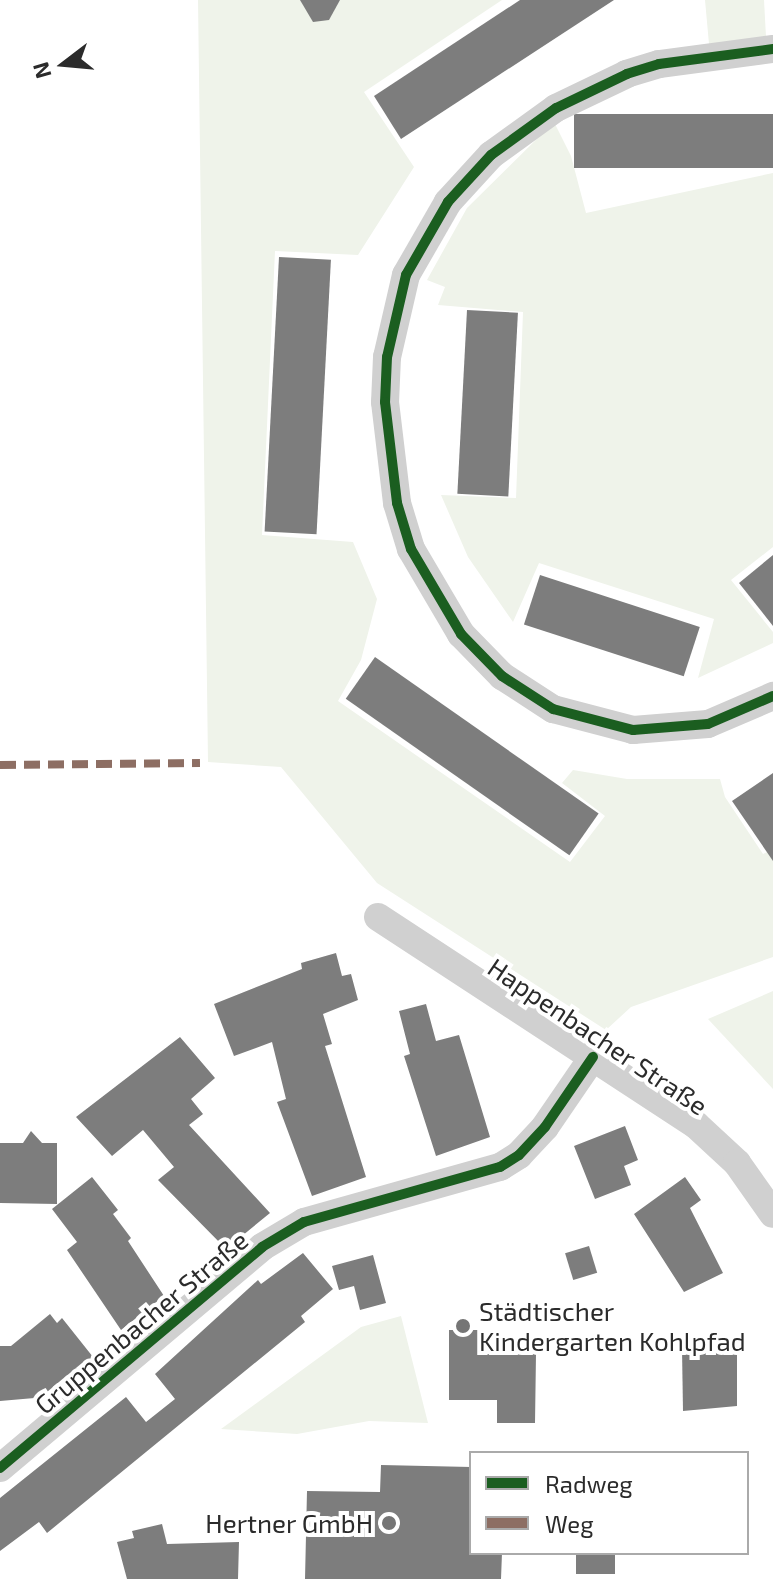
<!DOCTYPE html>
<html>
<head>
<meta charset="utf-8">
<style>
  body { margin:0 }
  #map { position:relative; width:773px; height:1579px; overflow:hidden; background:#fff; font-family:"Exo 2",sans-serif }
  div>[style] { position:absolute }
  .green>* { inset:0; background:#eff3ea }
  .building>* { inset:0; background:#7d7d7d; transform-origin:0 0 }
  .minor>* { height:28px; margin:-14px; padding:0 14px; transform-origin:14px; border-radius:14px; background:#d0d0d0 }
  .quiet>* { height:8px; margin-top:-4px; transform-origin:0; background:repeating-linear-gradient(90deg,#8d6e63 0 16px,transparent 0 24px) }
  .cycleway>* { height:10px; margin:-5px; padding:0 5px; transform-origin:5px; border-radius:5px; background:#1b5e20 }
  .dots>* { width:22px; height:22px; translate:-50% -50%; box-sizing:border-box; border:4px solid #fff; border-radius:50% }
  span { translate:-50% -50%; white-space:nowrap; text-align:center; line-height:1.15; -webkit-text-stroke:8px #fff; paint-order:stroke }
  .street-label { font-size:26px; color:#2b2b2b }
  .poi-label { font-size:26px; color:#2b2b2b }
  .left { translate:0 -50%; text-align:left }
  .right { translate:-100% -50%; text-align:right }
  .legend { position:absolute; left:469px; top:1451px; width:280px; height:104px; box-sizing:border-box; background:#fff; border:2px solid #aaa; margin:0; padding:10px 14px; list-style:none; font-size:24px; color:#2b2b2b }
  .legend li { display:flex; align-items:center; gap:16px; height:40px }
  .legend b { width:40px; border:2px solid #aaa }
  .north { position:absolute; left:24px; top:24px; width:80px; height:80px; -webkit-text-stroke:6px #fff; paint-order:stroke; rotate:254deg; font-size:22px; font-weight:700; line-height:32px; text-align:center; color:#2b2b2b }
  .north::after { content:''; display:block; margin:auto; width:28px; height:36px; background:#2b2b2b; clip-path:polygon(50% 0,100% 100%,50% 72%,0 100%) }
</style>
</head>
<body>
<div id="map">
  <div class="green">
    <i style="clip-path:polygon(198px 0,502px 0,364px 92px,414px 167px,358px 255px,275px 251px,262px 535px,353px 542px,377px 599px,361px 660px,338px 701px,570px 862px,605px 816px,562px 783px,573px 770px,627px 779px,720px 779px,725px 797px,763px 854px,773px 849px,773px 957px,631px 1007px,606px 1030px,377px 883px,281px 767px,208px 762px)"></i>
    <i style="clip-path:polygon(705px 0,764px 0,766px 37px,709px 44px)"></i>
    <i style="clip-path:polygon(554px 122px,571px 156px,586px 213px,773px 173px,773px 547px,731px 580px,773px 632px,773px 643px,698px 678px,714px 619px,539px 563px,513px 622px,468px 557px,441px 495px,516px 498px,523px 312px,438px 305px,445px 287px,427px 280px,467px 208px)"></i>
    <i style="clip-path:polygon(773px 991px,773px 1089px,708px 1019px)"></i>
    <i style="clip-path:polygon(401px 1316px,428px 1423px,369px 1421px,297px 1434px,221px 1429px,361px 1327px)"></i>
  </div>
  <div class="building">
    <i style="clip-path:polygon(300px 0,340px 0,329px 20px,313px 22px)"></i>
    <i style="clip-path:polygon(520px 0,614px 0,401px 139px,374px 96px)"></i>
    <i style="left:773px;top:114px;width:54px;height:199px;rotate:90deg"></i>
    <i style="left:279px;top:257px;width:52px;height:275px;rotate:3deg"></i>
    <i style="left:467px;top:310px;width:51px;height:184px;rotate:3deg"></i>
    <i style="clip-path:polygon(773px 555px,773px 626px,739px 583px)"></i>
    <i style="left:540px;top:575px;width:168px;height:52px;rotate:18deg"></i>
    <i style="left:375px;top:657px;width:273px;height:51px;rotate:35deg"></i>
    <i style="clip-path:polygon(773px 773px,773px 861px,732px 801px)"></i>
    <i style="clip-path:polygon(336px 953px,342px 976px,351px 974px,358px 1000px,323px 1014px,332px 1044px,325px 1046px,366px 1177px,312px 1196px,277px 1102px,286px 1099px,272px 1042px,234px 1056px,214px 1004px,302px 969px,301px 963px)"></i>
    <i style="clip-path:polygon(426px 1004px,436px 1041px,459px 1035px,490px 1137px,436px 1156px,404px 1056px,410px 1054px,399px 1011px)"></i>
    <i style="clip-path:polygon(180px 1037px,215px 1078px,191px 1099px,203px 1114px,189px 1125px,270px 1213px,226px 1249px,158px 1180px,174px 1167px,143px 1130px,112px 1156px,76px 1117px)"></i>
    <i style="clip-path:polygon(625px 1126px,638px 1160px,624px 1166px,631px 1185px,595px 1199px,574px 1146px)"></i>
    <i style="clip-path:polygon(31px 1131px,42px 1143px,57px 1143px,57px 1204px,0 1203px,0 1143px,23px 1143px)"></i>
    <i style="clip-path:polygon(92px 1177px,118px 1210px,113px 1214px,131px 1238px,128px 1241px,164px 1296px,121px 1330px,67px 1250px,77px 1242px,52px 1209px)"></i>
    <i style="clip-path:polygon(685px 1177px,701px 1200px,690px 1208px,723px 1273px,684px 1292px,634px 1214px)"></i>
    <i style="left:589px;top:1246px;width:28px;height:25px;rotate:73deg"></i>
    <i style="clip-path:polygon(303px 1253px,333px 1289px,301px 1316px,305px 1322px,47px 1533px,39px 1522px,0 1551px,0 1498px,126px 1397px,146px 1422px,175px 1399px,155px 1374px,258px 1280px,261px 1284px)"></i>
    <i style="clip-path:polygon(373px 1255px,386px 1303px,360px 1310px,354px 1286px,339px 1290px,332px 1266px)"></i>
    <i style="clip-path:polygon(50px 1314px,57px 1323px,62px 1318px,93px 1357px,46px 1397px,0 1401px,0 1346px,11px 1346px)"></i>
    <i style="clip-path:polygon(449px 1330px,485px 1330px,485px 1354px,536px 1354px,535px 1423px,497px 1423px,497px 1400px,449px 1400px)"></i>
    <i style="clip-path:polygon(737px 1344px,737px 1406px,683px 1411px,682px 1349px)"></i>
    <i style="clip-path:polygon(381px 1465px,471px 1467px,471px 1553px,502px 1553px,501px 1579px,305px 1579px,307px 1491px,380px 1492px)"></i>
    <i style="clip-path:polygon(162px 1524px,167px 1544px,239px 1542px,238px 1579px,127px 1579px,117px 1542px,134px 1538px,132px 1531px)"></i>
    <i style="left:576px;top:1553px;width:39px;height:21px"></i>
  </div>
  <div class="minor">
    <i style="left:773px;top:49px;width:115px;rotate:172.5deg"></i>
    <i style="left:659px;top:64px;width:34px;rotate:163deg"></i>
    <i style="left:627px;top:74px;width:79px;rotate:154.4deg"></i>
    <i style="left:556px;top:108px;width:80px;rotate:144.1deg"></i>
    <i style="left:491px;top:155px;width:64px;rotate:132.5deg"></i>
    <i style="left:448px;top:202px;width:84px;rotate:119.9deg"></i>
    <i style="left:406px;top:275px;width:84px;rotate:103deg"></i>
    <i style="left:387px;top:357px;width:45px;rotate:92.5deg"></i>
    <i style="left:385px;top:402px;width:102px;rotate:83.2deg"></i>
    <i style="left:397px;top:503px;width:48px;rotate:73.1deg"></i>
    <i style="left:411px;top:549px;width:99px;rotate:59.5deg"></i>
    <i style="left:461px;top:634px;width:59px;rotate:45.7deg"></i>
    <i style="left:502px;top:676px;width:61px;rotate:32.9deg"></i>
    <i style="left:553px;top:709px;width:83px;rotate:14.7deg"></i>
    <i style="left:633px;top:730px;width:75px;rotate:-4.6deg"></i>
    <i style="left:708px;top:724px;width:71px;rotate:-23.3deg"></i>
    <i style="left:378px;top:917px;width:380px;rotate:33.2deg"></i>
    <i style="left:696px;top:1125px;width:56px;rotate:42.8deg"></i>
    <i style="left:737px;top:1163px;width:62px;rotate:54.8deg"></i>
    <i style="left:0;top:1468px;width:343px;rotate:-40.1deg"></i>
    <i style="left:262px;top:1247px;width:49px;rotate:-30.8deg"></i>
    <i style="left:304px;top:1222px;width:204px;rotate:-15.7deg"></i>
    <i style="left:500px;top:1167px;width:22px;rotate:-32deg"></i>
    <i style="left:519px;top:1155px;width:38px;rotate:-47deg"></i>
    <i style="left:545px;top:1127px;width:85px;rotate:-55.6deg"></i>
  </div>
  <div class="quiet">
    <i style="left:0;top:765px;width:200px;rotate:-0.6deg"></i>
  </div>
  <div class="cycleway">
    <i style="left:773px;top:49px;width:115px;rotate:172.5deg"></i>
    <i style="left:659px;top:64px;width:34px;rotate:163deg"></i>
    <i style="left:627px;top:74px;width:79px;rotate:154.4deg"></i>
    <i style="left:556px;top:108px;width:80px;rotate:144.1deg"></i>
    <i style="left:491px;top:155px;width:64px;rotate:132.5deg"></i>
    <i style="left:448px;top:202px;width:84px;rotate:119.9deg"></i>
    <i style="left:406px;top:275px;width:84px;rotate:103deg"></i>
    <i style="left:387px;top:357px;width:45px;rotate:92.5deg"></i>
    <i style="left:385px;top:402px;width:102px;rotate:83.2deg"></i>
    <i style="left:397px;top:503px;width:48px;rotate:73.1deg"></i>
    <i style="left:411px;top:549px;width:99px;rotate:59.5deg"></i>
    <i style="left:461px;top:634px;width:59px;rotate:45.7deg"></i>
    <i style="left:502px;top:676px;width:61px;rotate:32.9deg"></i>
    <i style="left:553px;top:709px;width:83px;rotate:14.7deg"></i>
    <i style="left:633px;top:730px;width:75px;rotate:-4.6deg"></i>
    <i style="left:708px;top:724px;width:71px;rotate:-23.3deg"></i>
    <i style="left:0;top:1468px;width:343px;rotate:-40.1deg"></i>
    <i style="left:262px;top:1247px;width:49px;rotate:-30.8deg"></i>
    <i style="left:304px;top:1222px;width:204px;rotate:-15.7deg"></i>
    <i style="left:500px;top:1167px;width:22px;rotate:-32deg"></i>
    <i style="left:519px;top:1155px;width:38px;rotate:-47deg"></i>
    <i style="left:545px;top:1127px;width:85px;rotate:-55.6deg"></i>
  </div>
  <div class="dots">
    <i style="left:463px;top:1326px;background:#757575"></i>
    <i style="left:389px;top:1523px;background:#757575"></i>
  </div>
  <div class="street-label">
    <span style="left:598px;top:1036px;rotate:34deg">Happenbacher Straße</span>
    <span style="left:141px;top:1322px;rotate:-40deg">Gruppenbacher Straße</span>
  </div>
  <div class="poi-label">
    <span class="left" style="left:479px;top:1326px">Städtischer<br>Kindergarten Kohlpfad</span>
    <span class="right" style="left:373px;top:1523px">Hertner GmbH</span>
  </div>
  <ul class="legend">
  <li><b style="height:10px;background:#1b5e20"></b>Radweg</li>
  <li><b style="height:10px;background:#8d6e63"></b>Weg</li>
  </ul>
  <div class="north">N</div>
</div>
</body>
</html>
